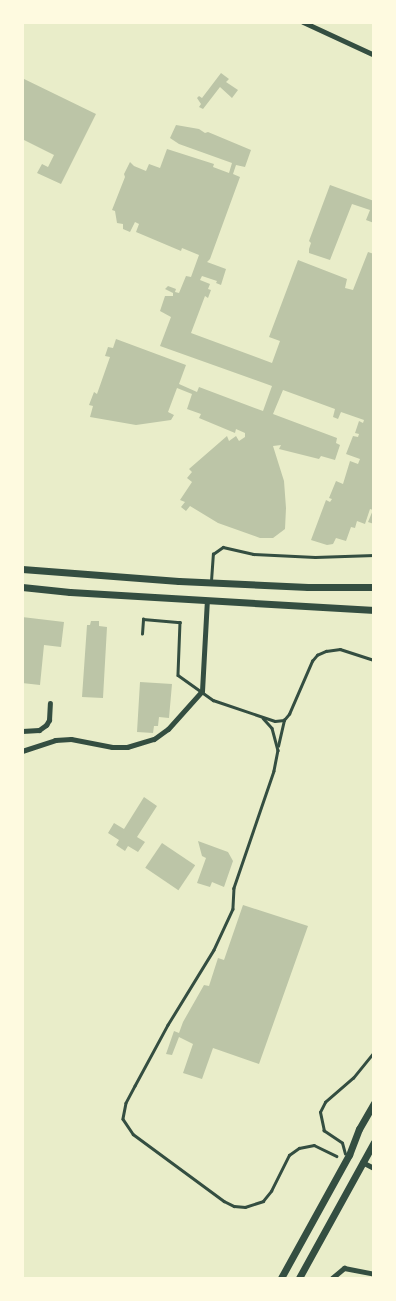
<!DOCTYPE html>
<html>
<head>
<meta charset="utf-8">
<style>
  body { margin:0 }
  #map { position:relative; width:396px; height:1301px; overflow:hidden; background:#e9edc9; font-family:"Fira Sans",sans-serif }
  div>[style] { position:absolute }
  .building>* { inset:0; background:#bcc5a7; transform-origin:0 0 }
  .service>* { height:2.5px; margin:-1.25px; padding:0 1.25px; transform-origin:1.25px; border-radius:1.25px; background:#344e41 }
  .minor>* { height:5px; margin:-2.5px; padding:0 2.5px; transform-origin:2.5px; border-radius:2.5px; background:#344e41 }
  .secondary>* { height:7px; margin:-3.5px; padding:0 3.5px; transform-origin:3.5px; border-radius:3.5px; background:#344e41 }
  span { translate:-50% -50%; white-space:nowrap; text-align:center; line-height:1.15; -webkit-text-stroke:5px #fefae0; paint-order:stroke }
  .frame { position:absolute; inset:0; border:24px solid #fefae0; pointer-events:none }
</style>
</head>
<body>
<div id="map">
  <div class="building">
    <i style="clip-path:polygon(221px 73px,229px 79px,226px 82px,238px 90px,232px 98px,220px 87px,203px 109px,199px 107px,201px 104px,197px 98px,199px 96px,202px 98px)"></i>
    <i style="clip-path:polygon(22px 78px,96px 114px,61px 184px,37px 173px,42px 164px,48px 167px,54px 155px,22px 139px)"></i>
    <i style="clip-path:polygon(176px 125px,199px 129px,205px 133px,208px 132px,251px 150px,245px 167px,236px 165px,233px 174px,240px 177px,210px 259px,207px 262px,226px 269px,221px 285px,216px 283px,217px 281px,202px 276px,200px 280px,210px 284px,208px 289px,211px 290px,208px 298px,205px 296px,191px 333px,272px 363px,280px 341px,269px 337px,298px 260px,347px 279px,345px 288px,353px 290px,368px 252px,374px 254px,374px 524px,368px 522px,373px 510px,370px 509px,365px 524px,357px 521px,355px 528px,351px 527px,346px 541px,336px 538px,333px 544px,327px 545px,311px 540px,326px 500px,330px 502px,332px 499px,329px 498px,336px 481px,343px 484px,350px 461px,358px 464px,360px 459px,346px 454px,353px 436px,358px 437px,359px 434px,355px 433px,359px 421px,363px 423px,364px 420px,341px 412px,338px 419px,333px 417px,335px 409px,283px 390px,273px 414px,337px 438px,336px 443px,340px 445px,335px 460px,321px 456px,319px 459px,279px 449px,281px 445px,273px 446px,284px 481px,286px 508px,285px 529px,273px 538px,260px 538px,218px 523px,190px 506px,186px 511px,181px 507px,185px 502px,180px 500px,192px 482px,187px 478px,192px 472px,189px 469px,227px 436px,229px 441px,236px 436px,239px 441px,245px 437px,245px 433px,236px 429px,235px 433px,199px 418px,201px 414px,187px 409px,192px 394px,177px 388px,168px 412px,174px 415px,171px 420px,136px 425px,90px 417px,93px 406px,89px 405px,94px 392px,97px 394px,110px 357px,105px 356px,108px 347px,113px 348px,116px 339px,186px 365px,179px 384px,197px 392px,199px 387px,263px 411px,272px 386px,160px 346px,171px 317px,160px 311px,165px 296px,173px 296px,173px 293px,165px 289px,168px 286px,176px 289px,175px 292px,179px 293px,186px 276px,191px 277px,199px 255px,182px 248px,181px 251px,136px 232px,139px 224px,135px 222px,130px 232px,123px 229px,123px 224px,117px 223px,115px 211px,112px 210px,125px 177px,124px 174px,130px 162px,134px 166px,146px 171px,149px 164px,160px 168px,167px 149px,214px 164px,213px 167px,229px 173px,232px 163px,179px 144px,170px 138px)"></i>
    <i style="clip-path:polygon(330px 185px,374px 201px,374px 223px,366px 220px,370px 210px,352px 204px,330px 260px,309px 253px,309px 249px,311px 243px,309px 241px)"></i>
    <i style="clip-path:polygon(22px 617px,64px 622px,61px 647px,44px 645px,40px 685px,22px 683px)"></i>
    <i style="clip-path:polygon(91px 621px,99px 621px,99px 626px,107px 627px,103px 698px,82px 697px,87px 625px,90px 625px)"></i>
    <i style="clip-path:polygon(140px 682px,172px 684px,169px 718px,159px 717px,158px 726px,154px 726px,153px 733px,137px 732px)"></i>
    <i style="clip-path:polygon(144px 797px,157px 806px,137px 837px,145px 842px,138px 852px,128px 846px,125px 851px,116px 845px,119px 840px,108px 833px,114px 823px,124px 829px)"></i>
    <i style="clip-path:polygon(198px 841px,228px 852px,233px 861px,224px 887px,212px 882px,210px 887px,197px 883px,206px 858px,202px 856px)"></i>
    <i style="left:162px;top:843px;width:40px;height:30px;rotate:34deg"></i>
    <i style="clip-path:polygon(243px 905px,308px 926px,259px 1064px,213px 1048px,202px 1079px,183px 1073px,193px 1044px,179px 1037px,172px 1055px,166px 1054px,174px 1031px,179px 1033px,183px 1022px,204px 985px,209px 986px,218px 958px,224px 960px)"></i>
  </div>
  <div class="service">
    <i style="left:211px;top:581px;width:27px;rotate:-86deg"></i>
    <i style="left:213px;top:554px;width:12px;rotate:-35deg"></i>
    <i style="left:223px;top:547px;width:31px;rotate:13deg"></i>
    <i style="left:253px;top:554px;width:62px;rotate:2.8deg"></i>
    <i style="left:315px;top:557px;width:59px;rotate:-1.9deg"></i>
    <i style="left:142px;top:634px;width:15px;rotate:-86deg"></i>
    <i style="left:143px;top:619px;width:37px;rotate:5deg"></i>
    <i style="left:180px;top:622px;width:53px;rotate:92.2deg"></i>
    <i style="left:178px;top:675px;width:43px;rotate:35.5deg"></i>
    <i style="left:213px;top:700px;width:65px;rotate:18.7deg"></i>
    <i style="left:275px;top:721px;width:9px;rotate:-6deg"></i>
    <i style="left:284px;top:720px;width:8px;rotate:-50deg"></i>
    <i style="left:289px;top:714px;width:58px;rotate:-66.5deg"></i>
    <i style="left:312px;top:661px;width:8px;rotate:-50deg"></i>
    <i style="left:317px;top:655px;width:10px;rotate:-24deg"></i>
    <i style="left:326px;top:651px;width:14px;rotate:-8deg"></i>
    <i style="left:340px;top:649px;width:36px;rotate:18deg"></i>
    <i style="left:263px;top:718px;width:13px;rotate:48deg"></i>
    <i style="left:272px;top:728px;width:23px;rotate:75deg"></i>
    <i style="left:278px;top:750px;width:21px;rotate:101deg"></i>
    <i style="left:274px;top:771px;width:124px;rotate:108.9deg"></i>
    <i style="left:234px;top:888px;width:21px;rotate:93deg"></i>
    <i style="left:233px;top:909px;width:45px;rotate:114.9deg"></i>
    <i style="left:214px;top:950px;width:88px;rotate:121.5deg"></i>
    <i style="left:168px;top:1025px;width:69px;rotate:118.4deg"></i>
    <i style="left:135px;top:1086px;width:19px;rotate:118deg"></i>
    <i style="left:126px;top:1103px;width:16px;rotate:101deg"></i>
    <i style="left:123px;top:1119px;width:18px;rotate:56deg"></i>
    <i style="left:133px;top:1134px;width:113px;rotate:36.4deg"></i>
    <i style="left:224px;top:1201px;width:11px;rotate:27deg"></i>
    <i style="left:234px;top:1206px;width:11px;rotate:5deg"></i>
    <i style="left:245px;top:1207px;width:19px;rotate:-18deg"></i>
    <i style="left:263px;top:1201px;width:13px;rotate:-51deg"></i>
    <i style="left:271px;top:1191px;width:40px;rotate:-63.4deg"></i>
    <i style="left:289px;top:1155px;width:12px;rotate:-35deg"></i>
    <i style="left:299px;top:1148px;width:15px;rotate:-11deg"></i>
    <i style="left:314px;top:1145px;width:25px;rotate:26deg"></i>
    <i style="left:278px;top:746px;width:27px;rotate:-77deg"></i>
    <i style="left:345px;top:1154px;width:11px;rotate:-105deg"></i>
    <i style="left:342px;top:1143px;width:22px;rotate:-146deg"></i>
    <i style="left:324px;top:1131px;width:19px;rotate:-102deg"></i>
    <i style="left:320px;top:1112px;width:11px;rotate:-63deg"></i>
    <i style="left:325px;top:1102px;width:37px;rotate:-41deg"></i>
    <i style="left:353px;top:1078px;width:33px;rotate:-51deg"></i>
  </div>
  <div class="minor">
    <i style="left:303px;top:22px;width:78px;rotate:24.9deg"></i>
    <i style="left:22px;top:731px;width:17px;rotate:-3deg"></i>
    <i style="left:39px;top:730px;width:9px;rotate:-36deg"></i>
    <i style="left:46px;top:725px;width:6px;rotate:-59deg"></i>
    <i style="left:49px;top:720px;width:17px;rotate:-87deg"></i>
    <i style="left:22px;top:751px;width:35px;rotate:-18deg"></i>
    <i style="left:55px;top:740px;width:16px;rotate:-4deg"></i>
    <i style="left:71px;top:739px;width:42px;rotate:11deg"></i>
    <i style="left:112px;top:747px;width:15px"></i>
    <i style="left:127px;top:747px;width:28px;rotate:-17deg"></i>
    <i style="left:154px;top:739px;width:17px;rotate:-36deg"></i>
    <i style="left:168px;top:729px;width:51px;rotate:-48.2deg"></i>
    <i style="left:202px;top:691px;width:91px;rotate:-86.9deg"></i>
    <i style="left:362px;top:1162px;width:13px;rotate:27deg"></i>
    <i style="left:332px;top:1278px;width:16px;rotate:-40deg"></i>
    <i style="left:344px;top:1268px;width:31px;rotate:11deg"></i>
  </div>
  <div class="secondary">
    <i style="left:22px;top:569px;width:157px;rotate:4.4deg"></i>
    <i style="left:179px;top:581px;width:129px;rotate:2.7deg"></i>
    <i style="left:308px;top:587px;width:66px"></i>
    <i style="left:22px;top:587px;width:48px;rotate:5.9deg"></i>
    <i style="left:70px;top:592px;width:305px;rotate:3.4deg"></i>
    <i style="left:281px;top:1278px;width:141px;rotate:-61.1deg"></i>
    <i style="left:349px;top:1155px;width:28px;rotate:-69deg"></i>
    <i style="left:359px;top:1129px;width:30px;rotate:-60deg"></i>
    <i style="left:299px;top:1278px;width:155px;rotate:-61.1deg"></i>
  </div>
  <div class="frame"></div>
</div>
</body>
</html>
